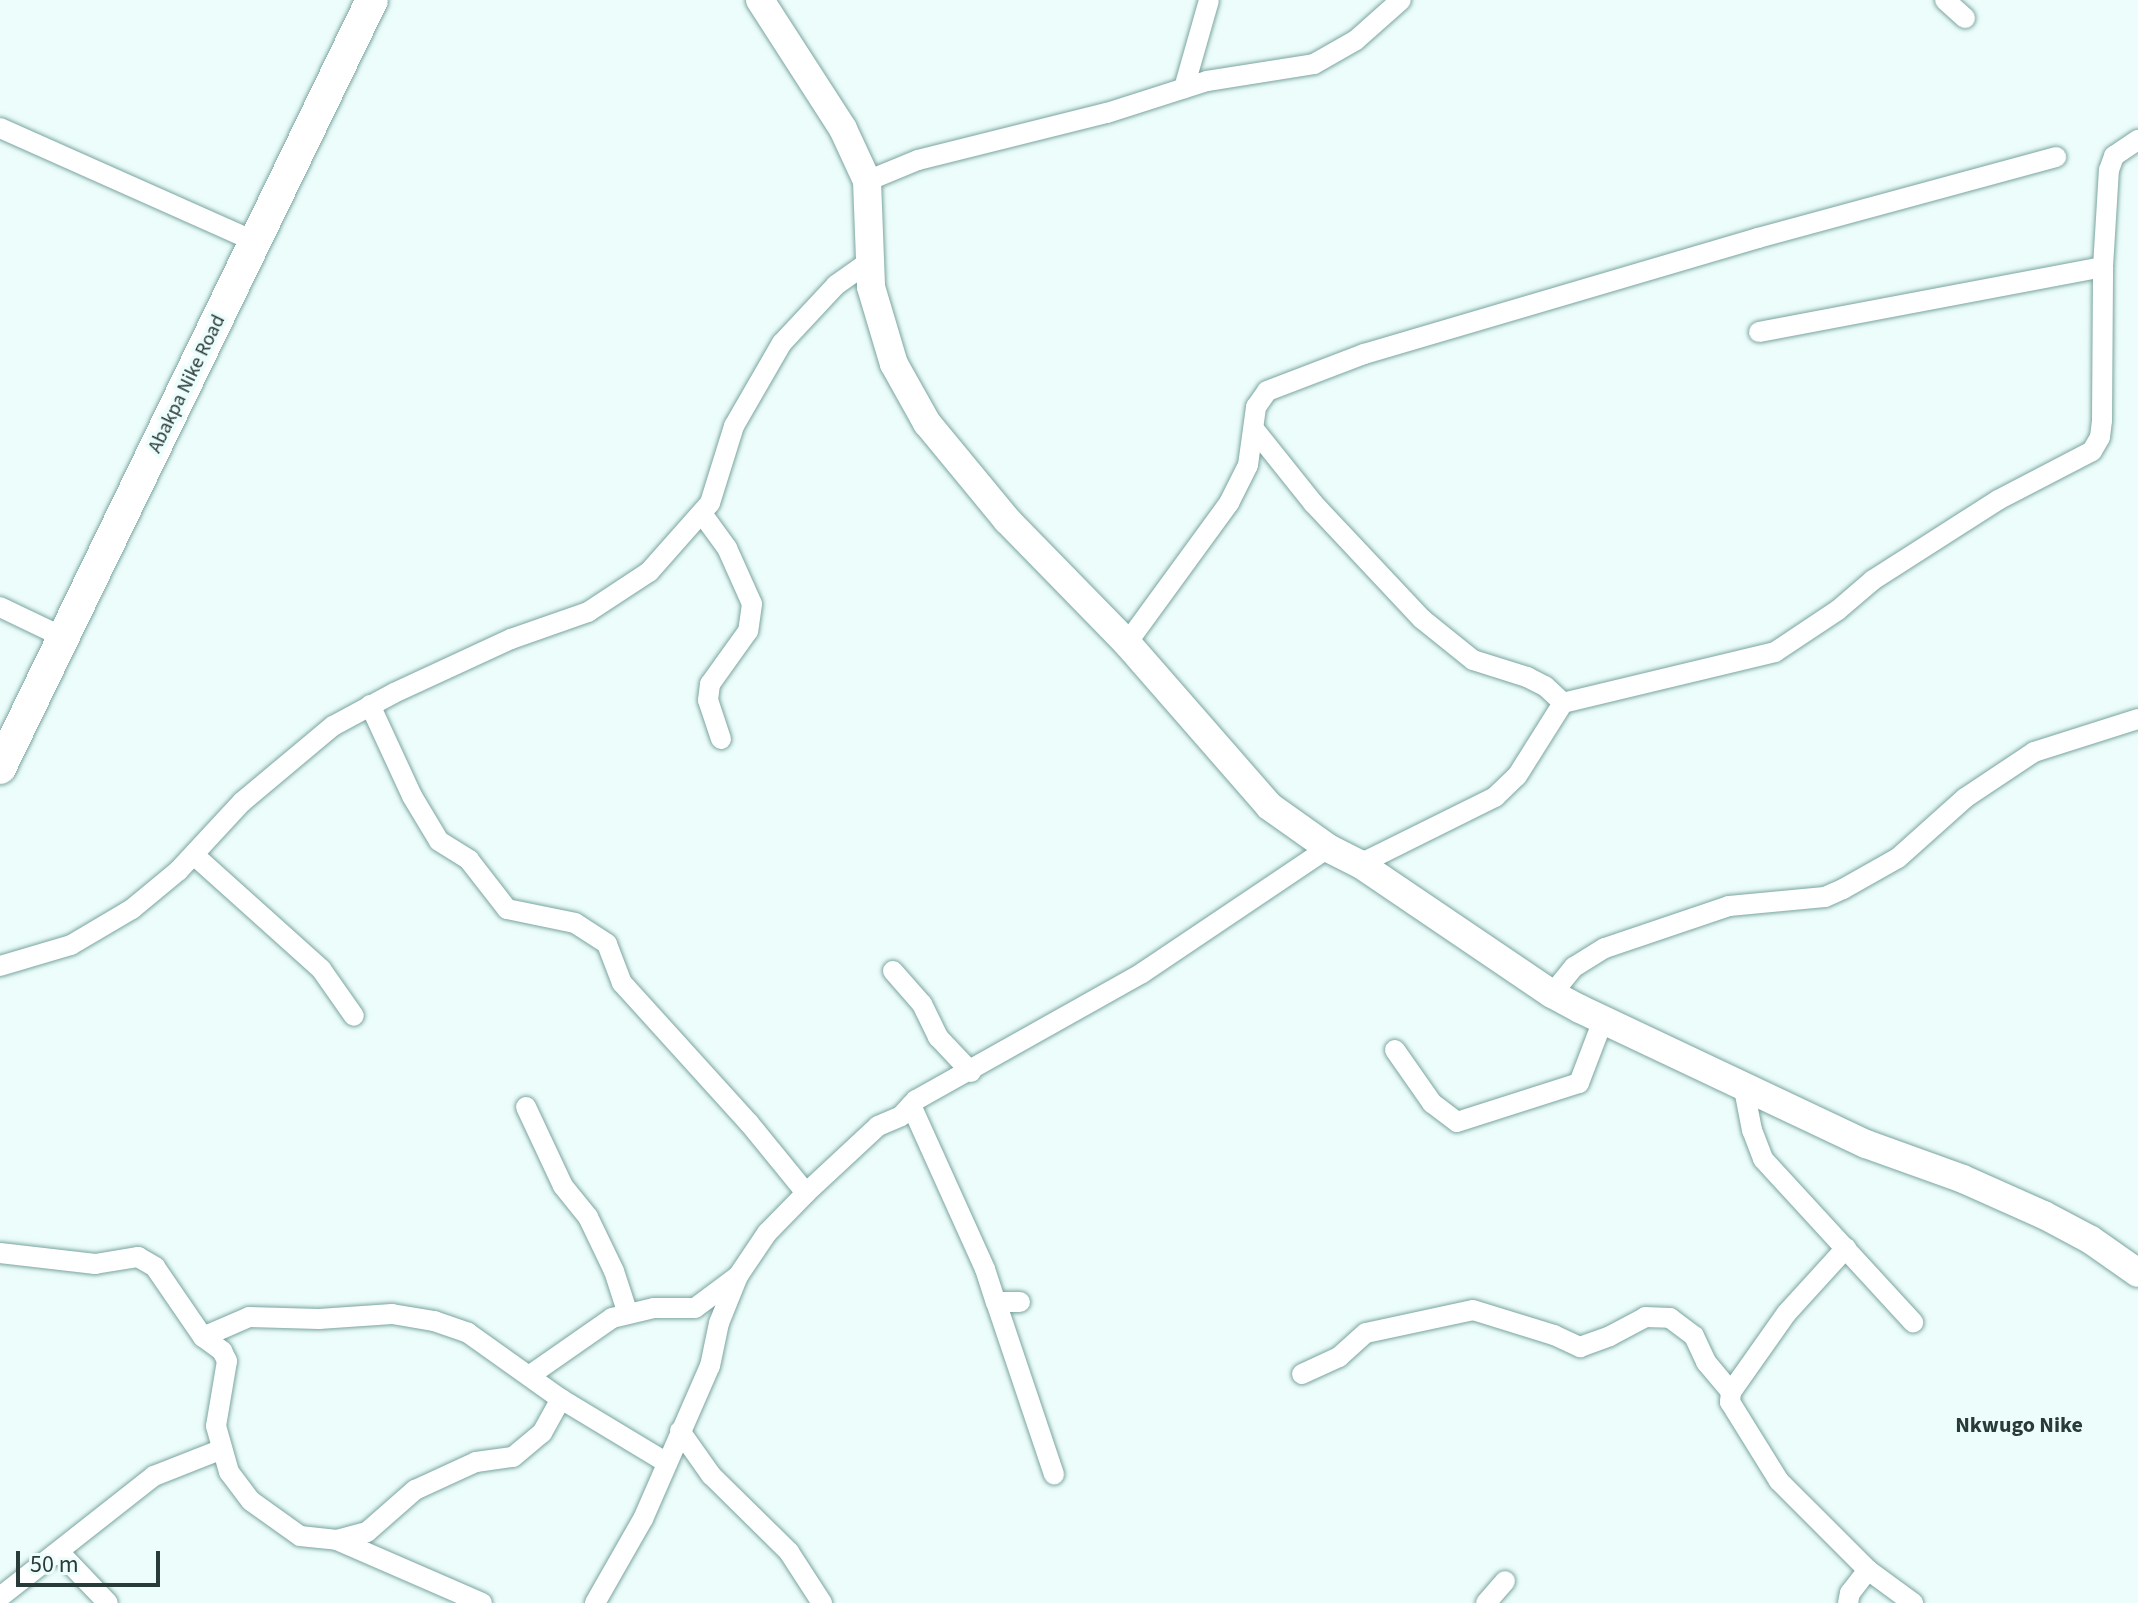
<!DOCTYPE html>
<html>
<head>
<meta charset="utf-8">
<style>
  body { margin:0 }
  #map { position:relative; width:2138px; height:1603px; overflow:hidden; background:#ecfdfb; font-family:"Source Sans 3",sans-serif }
  div>[style] { position:absolute }
  .roads { filter:drop-shadow(0 0 2px #7aa49f) drop-shadow(0 0 2px #7aa49f) }
  .street>* { height:20px; margin:-10px; padding:0 10px; transform-origin:10px; border-radius:10px; background:#fff }
  .secondary>* { height:28px; margin:-14px; padding:0 14px; transform-origin:14px; border-radius:14px; background:#fff }
  .primary>* { height:32px; margin:-16px; padding:0 16px; transform-origin:16px; border-radius:16px; background:#fff }
  span { translate:-50% -50%; white-space:nowrap; text-align:center; line-height:1.15; -webkit-text-stroke:7px #ecfdfb; paint-order:stroke }
  .street-label { font-size:20px; color:#293b38 }
  .neighbourhood-label { font-size:22px; color:#293b38; font-weight:700 }
  .scale { position:absolute; left:16px; top:1551px; width:144px; height:36px; box-sizing:border-box; border:4px solid #293b38; border-top:0; padding-left:10px; font-size:24px; line-height:28px; white-space:nowrap; color:#293b38; -webkit-text-stroke:6px #ecfdfb; paint-order:stroke }
</style>
</head>
<body>
<div id="map">
  <div class="roads">
    <div class="street">
      <i style="left:1945px;top:0;width:27px;rotate:42deg"></i>
      <i style="left:1184px;top:88px;width:91px;rotate:-74.1deg"></i>
      <i style="left:0;top:128px;width:278px;rotate:24deg"></i>
      <i style="left:867px;top:181px;width:55px;rotate:-22.4deg"></i>
      <i style="left:918px;top:160px;width:195px;rotate:-14deg"></i>
      <i style="left:1107px;top:113px;width:105px;rotate:-17.7deg"></i>
      <i style="left:1207px;top:81px;width:108px;rotate:-9deg"></i>
      <i style="left:1314px;top:64px;width:48px;rotate:-29.7deg"></i>
      <i style="left:1356px;top:40px;width:60px;rotate:-41.6deg"></i>
      <i style="left:1759px;top:332px;width:350px;rotate:-10.7deg"></i>
      <i style="left:1254px;top:429px;width:95px;rotate:51.4deg"></i>
      <i style="left:1313px;top:503px;width:159px;rotate:46.8deg"></i>
      <i style="left:1422px;top:619px;width:65px;rotate:38.8deg"></i>
      <i style="left:1473px;top:660px;width:57px;rotate:17.5deg"></i>
      <i style="left:1527px;top:677px;width:20px;rotate:27deg"></i>
      <i style="left:1545px;top:686px;width:25px;rotate:43deg"></i>
      <i style="left:703px;top:515px;width:41px;rotate:54deg"></i>
      <i style="left:727px;top:548px;width:61px;rotate:65.9deg"></i>
      <i style="left:752px;top:604px;width:27px;rotate:98deg"></i>
      <i style="left:748px;top:631px;width:65px;rotate:125.6deg"></i>
      <i style="left:710px;top:684px;width:16px;rotate:97deg"></i>
      <i style="left:708px;top:700px;width:41px;rotate:71.6deg"></i>
      <i style="left:0;top:607px;width:70px;rotate:25.5deg"></i>
      <i style="left:1127px;top:643px;width:173px;rotate:-53.9deg"></i>
      <i style="left:1229px;top:503px;width:42px;rotate:-63.4deg"></i>
      <i style="left:1248px;top:465px;width:59px;rotate:-82.1deg"></i>
      <i style="left:1256px;top:407px;width:19px;rotate:-55deg"></i>
      <i style="left:1267px;top:391px;width:104px;rotate:-20.9deg"></i>
      <i style="left:1364px;top:354px;width:411px;rotate:-16.4deg"></i>
      <i style="left:1758px;top:238px;width:309px;rotate:-15.2deg"></i>
      <i style="left:370px;top:705px;width:100px;rotate:65.2deg"></i>
      <i style="left:412px;top:796px;width:52px;rotate:59deg"></i>
      <i style="left:439px;top:841px;width:36px;rotate:32deg"></i>
      <i style="left:469px;top:860px;width:62px;rotate:52.2deg"></i>
      <i style="left:507px;top:909px;width:69px;rotate:11.6deg"></i>
      <i style="left:575px;top:923px;width:38px;rotate:33deg"></i>
      <i style="left:607px;top:944px;width:42px;rotate:69deg"></i>
      <i style="left:622px;top:983px;width:189px;rotate:47.8deg"></i>
      <i style="left:749px;top:1123px;width:90px;rotate:50.8deg"></i>
      <i style="left:194px;top:855px;width:171px;rotate:41.9deg"></i>
      <i style="left:321px;top:969px;width:57px;rotate:54.9deg"></i>
      <i style="left:1360px;top:864px;width:151px;rotate:-26.4deg"></i>
      <i style="left:1495px;top:797px;width:30px;rotate:-44deg"></i>
      <i style="left:1517px;top:776px;width:86px;rotate:-57.8deg"></i>
      <i style="left:1563px;top:703px;width:218px;rotate:-13.5deg"></i>
      <i style="left:1775px;top:652px;width:76px;rotate:-33.7deg"></i>
      <i style="left:1838px;top:610px;width:46px;rotate:-40.6deg"></i>
      <i style="left:1873px;top:580px;width:148px;rotate:-32.6deg"></i>
      <i style="left:1998px;top:500px;width:106px;rotate:-27.5deg"></i>
      <i style="left:2092px;top:451px;width:16px;rotate:-60deg"></i>
      <i style="left:2100px;top:437px;width:17px;rotate:-83deg"></i>
      <i style="left:2102px;top:420px;width:153px;rotate:-89.6deg"></i>
      <i style="left:2103px;top:267px;width:97px;rotate:-86.5deg"></i>
      <i style="left:2109px;top:170px;width:15px;rotate:-70deg"></i>
      <i style="left:2114px;top:156px;width:29px;rotate:-34deg"></i>
      <i style="left:0;top:966px;width:74px;rotate:-16.5deg"></i>
      <i style="left:71px;top:945px;width:71px;rotate:-30.5deg"></i>
      <i style="left:132px;top:909px;width:60px;rotate:-39.6deg"></i>
      <i style="left:178px;top:871px;width:94px;rotate:-47.2deg"></i>
      <i style="left:242px;top:802px;width:119px;rotate:-39.9deg"></i>
      <i style="left:333px;top:726px;width:69px;rotate:-28.4deg"></i>
      <i style="left:394px;top:693px;width:129px;rotate:-24.8deg"></i>
      <i style="left:511px;top:639px;width:82px;rotate:-19.3deg"></i>
      <i style="left:588px;top:612px;width:73px;rotate:-33.3deg"></i>
      <i style="left:649px;top:572px;width:92px;rotate:-48.5deg"></i>
      <i style="left:710px;top:503px;width:81px;rotate:-72.7deg"></i>
      <i style="left:734px;top:426px;width:96px;rotate:-60deg"></i>
      <i style="left:782px;top:343px;width:79px;rotate:-47deg"></i>
      <i style="left:836px;top:285px;width:42px;rotate:-35.2deg"></i>
      <i style="left:893px;top:971px;width:44px;rotate:48.7deg"></i>
      <i style="left:922px;top:1004px;width:37px;rotate:64deg"></i>
      <i style="left:938px;top:1037px;width:48px;rotate:46.7deg"></i>
      <i style="left:1552px;top:994px;width:35px;rotate:-51deg"></i>
      <i style="left:1574px;top:967px;width:36px;rotate:-32deg"></i>
      <i style="left:1605px;top:948px;width:131px;rotate:-18.7deg"></i>
      <i style="left:1729px;top:906px;width:96px;rotate:-5.4deg"></i>
      <i style="left:1825px;top:897px;width:20px;rotate:-24deg"></i>
      <i style="left:1843px;top:889px;width:63px;rotate:-29.4deg"></i>
      <i style="left:1898px;top:858px;width:90px;rotate:-41.8deg"></i>
      <i style="left:1965px;top:798px;width:83px;rotate:-33.7deg"></i>
      <i style="left:2034px;top:752px;width:109px;rotate:-17.6deg"></i>
      <i style="left:1395px;top:1050px;width:65px;rotate:55.1deg"></i>
      <i style="left:1432px;top:1103px;width:31px;rotate:37deg"></i>
      <i style="left:1457px;top:1122px;width:128px;rotate:-17.7deg"></i>
      <i style="left:1579px;top:1083px;width:67px;rotate:-69.1deg"></i>
      <i style="left:1744px;top:1089px;width:42px;rotate:79deg"></i>
      <i style="left:1752px;top:1130px;width:31px;rotate:69deg"></i>
      <i style="left:1763px;top:1159px;width:222px;rotate:47.4deg"></i>
      <i style="left:911px;top:1105px;width:180px;rotate:65.7deg"></i>
      <i style="left:985px;top:1269px;width:35px;rotate:72deg"></i>
      <i style="left:996px;top:1302px;width:24px"></i>
      <i style="left:526px;top:1107px;width:87px;rotate:64.9deg"></i>
      <i style="left:563px;top:1186px;width:40px;rotate:51deg"></i>
      <i style="left:588px;top:1217px;width:60px;rotate:64.3deg"></i>
      <i style="left:614px;top:1271px;width:45px;rotate:72deg"></i>
      <i style="left:1846px;top:1248px;width:89px;rotate:132.3deg"></i>
      <i style="left:1786px;top:1314px;width:95px;rotate:125.2deg"></i>
      <i style="left:1731px;top:1392px;width:10px;rotate:96deg"></i>
      <i style="left:1730px;top:1402px;width:93px;rotate:58.2deg"></i>
      <i style="left:1779px;top:1481px;width:126px;rotate:45deg"></i>
      <i style="left:1868px;top:1570px;width:56px;rotate:36.3deg"></i>
      <i style="left:0;top:1253px;width:96px;rotate:6.6deg"></i>
      <i style="left:95px;top:1264px;width:44px;rotate:-9.2deg"></i>
      <i style="left:138px;top:1257px;width:20px;rotate:30deg"></i>
      <i style="left:155px;top:1267px;width:85px;rotate:55.6deg"></i>
      <i style="left:203px;top:1337px;width:24px;rotate:36deg"></i>
      <i style="left:222px;top:1351px;width:11px;rotate:63deg"></i>
      <i style="left:227px;top:1361px;width:66px;rotate:99.6deg"></i>
      <i style="left:216px;top:1426px;width:48px;rotate:74.2deg"></i>
      <i style="left:229px;top:1472px;width:36px;rotate:53deg"></i>
      <i style="left:251px;top:1501px;width:60px;rotate:35.5deg"></i>
      <i style="left:300px;top:1536px;width:37px;rotate:6deg"></i>
      <i style="left:337px;top:1540px;width:31px;rotate:-15deg"></i>
      <i style="left:367px;top:1532px;width:64px;rotate:-41.2deg"></i>
      <i style="left:415px;top:1490px;width:67px;rotate:-24.7deg"></i>
      <i style="left:476px;top:1462px;width:37px;rotate:-8deg"></i>
      <i style="left:513px;top:1457px;width:38px;rotate:-40deg"></i>
      <i style="left:542px;top:1433px;width:39px;rotate:-61deg"></i>
      <i style="left:996px;top:1302px;width:182px;rotate:71.4deg"></i>
      <i style="left:203px;top:1337px;width:50px;rotate:-23.5deg"></i>
      <i style="left:249px;top:1317px;width:70px;rotate:1.6deg"></i>
      <i style="left:319px;top:1319px;width:73px;rotate:-3.9deg"></i>
      <i style="left:392px;top:1314px;width:43px;rotate:9.5deg"></i>
      <i style="left:434px;top:1321px;width:36px;rotate:19deg"></i>
      <i style="left:468px;top:1333px;width:114px;rotate:35.4deg"></i>
      <i style="left:561px;top:1399px;width:124px;rotate:31.1deg"></i>
      <i style="left:1302px;top:1374px;width:41px;rotate:-24.7deg"></i>
      <i style="left:1339px;top:1357px;width:36px;rotate:-42deg"></i>
      <i style="left:1366px;top:1333px;width:109px;rotate:-12.1deg"></i>
      <i style="left:1473px;top:1310px;width:85px;rotate:17.2deg"></i>
      <i style="left:1554px;top:1335px;width:29px;rotate:25deg"></i>
      <i style="left:1580px;top:1347px;width:32px;rotate:-20deg"></i>
      <i style="left:1610px;top:1336px;width:40px;rotate:-28deg"></i>
      <i style="left:1645px;top:1317px;width:25px;rotate:2deg"></i>
      <i style="left:1670px;top:1318px;width:30px;rotate:37deg"></i>
      <i style="left:1694px;top:1336px;width:29px;rotate:65deg"></i>
      <i style="left:1706px;top:1362px;width:39px;rotate:50deg"></i>
      <i style="left:529px;top:1376px;width:101px;rotate:-34.9deg"></i>
      <i style="left:612px;top:1318px;width:43px;rotate:-13.4deg"></i>
      <i style="left:654px;top:1308px;width:41px"></i>
      <i style="left:695px;top:1308px;width:54px;rotate:-36.7deg"></i>
      <i style="left:680px;top:1431px;width:54px;rotate:54.8deg"></i>
      <i style="left:711px;top:1475px;width:110px;rotate:44.6deg"></i>
      <i style="left:789px;top:1552px;width:61px;rotate:57.1deg"></i>
      <i style="left:337px;top:1540px;width:158px;rotate:23.5deg"></i>
      <i style="left:60px;top:1553px;width:69px;rotate:46.2deg"></i>
      <i style="left:0;top:1597px;width:196px;rotate:-38.2deg"></i>
      <i style="left:154px;top:1476px;width:71px;rotate:-21.5deg"></i>
      <i style="left:595px;top:1603px;width:97px;rotate:-60.3deg"></i>
      <i style="left:643px;top:1519px;width:167px;rotate:-66.4deg"></i>
      <i style="left:710px;top:1366px;width:44px;rotate:-78.2deg"></i>
      <i style="left:719px;top:1323px;width:51px;rotate:-68deg"></i>
      <i style="left:738px;top:1276px;width:52px;rotate:-56deg"></i>
      <i style="left:767px;top:1233px;width:56px;rotate:-45.7deg"></i>
      <i style="left:806px;top:1193px;width:98px;rotate:-42.9deg"></i>
      <i style="left:878px;top:1126px;width:25px;rotate:-23deg"></i>
      <i style="left:901px;top:1116px;width:22px;rotate:-47deg"></i>
      <i style="left:916px;top:1100px;width:259px;rotate:-29.3deg"></i>
      <i style="left:1142px;top:973px;width:224px;rotate:-33.9deg"></i>
      <i style="left:1486px;top:1603px;width:29px;rotate:-49deg"></i>
      <i style="left:1848px;top:1603px;width:10px;rotate:-79deg"></i>
      <i style="left:1850px;top:1593px;width:29px;rotate:-52deg"></i>
    </div>
    <div class="secondary">
      <i style="left:760px;top:0;width:153px;rotate:57.2deg"></i>
      <i style="left:843px;top:129px;width:57px;rotate:65.2deg"></i>
      <i style="left:867px;top:181px;width:106px;rotate:87.8deg"></i>
      <i style="left:871px;top:287px;width:80px;rotate:73.4deg"></i>
      <i style="left:894px;top:364px;width:68px;rotate:60.8deg"></i>
      <i style="left:927px;top:423px;width:126px;rotate:50.5deg"></i>
      <i style="left:1007px;top:520px;width:172px;rotate:45.7deg"></i>
      <i style="left:1127px;top:643px;width:216px;rotate:48.9deg"></i>
      <i style="left:1269px;top:806px;width:72px;rotate:35.4deg"></i>
      <i style="left:1328px;top:848px;width:36px;rotate:27deg"></i>
      <i style="left:1360px;top:864px;width:232px;rotate:34.1deg"></i>
      <i style="left:1552px;top:994px;width:32px;rotate:28deg"></i>
      <i style="left:1580px;top:1009px;width:316px;rotate:25.3deg"></i>
      <i style="left:1866px;top:1144px;width:103px;rotate:19.8deg"></i>
      <i style="left:1963px;top:1179px;width:89px;rotate:24deg"></i>
      <i style="left:2044px;top:1215px;width:53px;rotate:28deg"></i>
      <i style="left:2091px;top:1240px;width:57px;rotate:35.1deg"></i>
    </div>
    <div class="primary">
      <i style="left:0;top:768px;width:853px;rotate:-64.16deg"></i>
    </div>
  </div>
  <div class="street-label">
    <span style="left:187px;top:384px;rotate:-64deg">Abakpa Nike Road</span>
  </div>
  <div class="neighbourhood-label">
    <span style="left:2019px;top:1426px">Nkwugo Nike</span>
  </div>
  <div class="scale">50 m</div>
</div>
</body>
</html>
